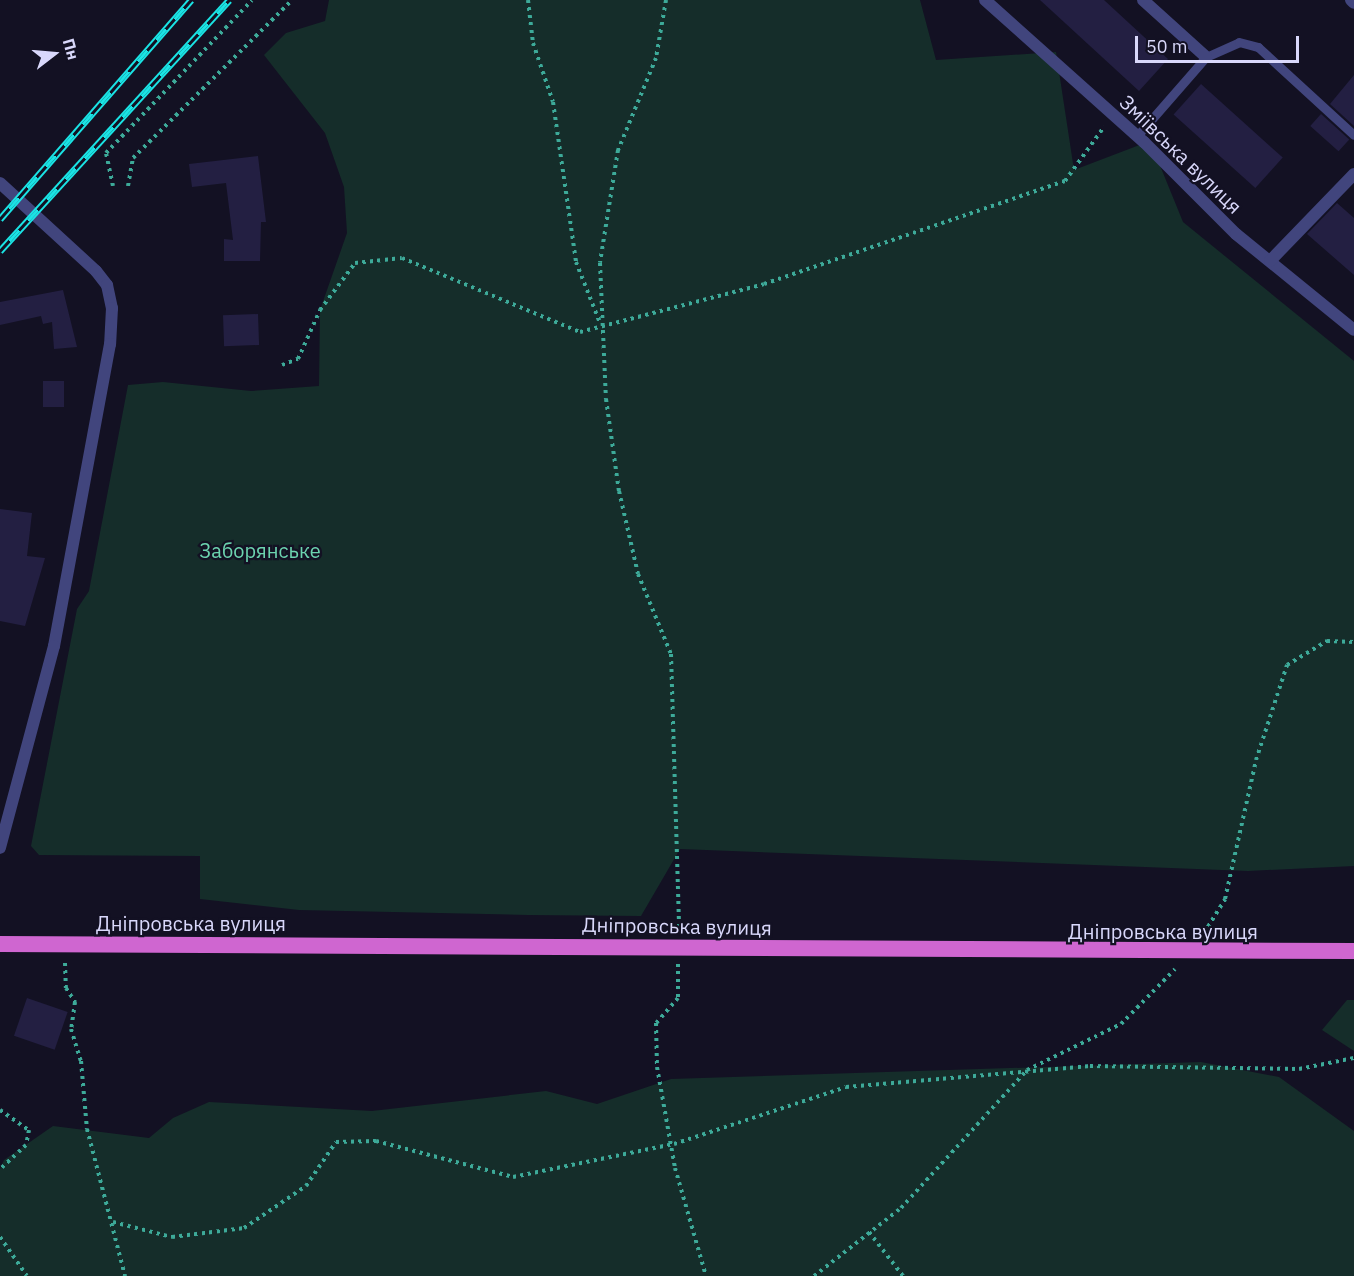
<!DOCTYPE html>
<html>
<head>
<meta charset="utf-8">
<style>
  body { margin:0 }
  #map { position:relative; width:1354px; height:1276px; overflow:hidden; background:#131123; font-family:"IBM Plex Sans",sans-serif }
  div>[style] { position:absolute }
  .green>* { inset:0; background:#152d2a }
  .building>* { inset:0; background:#231f42; transform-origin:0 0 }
  .path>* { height:4px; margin-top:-2px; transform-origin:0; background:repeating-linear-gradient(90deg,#3daa99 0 3px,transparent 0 7.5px) }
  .service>* { height:9px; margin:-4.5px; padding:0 4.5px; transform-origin:4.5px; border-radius:4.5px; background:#41457d }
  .minor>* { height:12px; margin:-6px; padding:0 6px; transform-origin:6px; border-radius:6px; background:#41457d }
  .trunk>* { height:16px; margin:-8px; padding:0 8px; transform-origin:8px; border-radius:8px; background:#cf66d0 }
  .rail>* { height:7px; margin-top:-3.5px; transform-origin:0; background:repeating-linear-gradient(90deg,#131123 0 14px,#1ae4e5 0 28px); box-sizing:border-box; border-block:2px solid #1ae4e5 }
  span { translate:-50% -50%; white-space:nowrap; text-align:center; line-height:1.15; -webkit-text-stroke:4.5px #131123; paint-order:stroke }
  .street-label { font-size:20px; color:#d9d8fb }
  .park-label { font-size:20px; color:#6cd3af }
  .north { position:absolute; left:24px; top:24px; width:60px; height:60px; -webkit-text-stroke:4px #131123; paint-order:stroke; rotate:74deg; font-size:16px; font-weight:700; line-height:24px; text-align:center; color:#d9d8fb }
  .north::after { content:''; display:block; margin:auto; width:21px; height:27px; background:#d9d8fb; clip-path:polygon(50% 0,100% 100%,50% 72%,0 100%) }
  .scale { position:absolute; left:1135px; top:36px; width:164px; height:27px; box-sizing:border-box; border:3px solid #d9d8fb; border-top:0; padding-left:8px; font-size:18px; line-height:21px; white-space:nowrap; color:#d9d8fb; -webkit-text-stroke:4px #131123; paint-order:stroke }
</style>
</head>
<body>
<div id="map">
  <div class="green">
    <i style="clip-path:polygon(329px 0,920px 0,936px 60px,1056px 52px,1074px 170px,1150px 141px,1183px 222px,1354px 361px,1354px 866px,1248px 871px,680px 849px,641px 916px,528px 915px,299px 910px,200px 899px,200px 856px,39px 855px,31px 846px,77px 609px,89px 591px,128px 385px,163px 382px,251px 391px,319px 386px,320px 310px,347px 233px,344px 187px,325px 133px,264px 55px,286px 33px,325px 21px)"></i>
    <i style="clip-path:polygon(1347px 1000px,1354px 1000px,1354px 1051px,1322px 1030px)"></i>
    <i style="clip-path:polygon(1201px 1062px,1279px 1077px,1354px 1131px,1354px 1276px,0 1276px,0 1169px,4px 1160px,53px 1126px,149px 1138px,173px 1118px,209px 1102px,372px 1111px,546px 1091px,597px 1104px,671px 1079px)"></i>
  </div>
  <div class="building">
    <i style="clip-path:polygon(1040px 0,1104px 0,1168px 59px,1139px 91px)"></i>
    <i style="clip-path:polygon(1354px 75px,1354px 126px,1330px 104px)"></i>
    <i style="left:1201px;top:84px;width:110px;height:41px;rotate:42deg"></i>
    <i style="left:1321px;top:114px;width:38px;height:16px;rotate:42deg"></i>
    <i style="clip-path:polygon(258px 156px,266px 222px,261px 222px,260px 261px,224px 261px,224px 239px,233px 240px,226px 183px,192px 187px,189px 164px)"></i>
    <i style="clip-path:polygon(1337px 203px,1354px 218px,1354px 275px,1307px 234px)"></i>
    <i style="clip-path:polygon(63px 290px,77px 347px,54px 349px,52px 322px,43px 324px,41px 316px,0 325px,0 302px)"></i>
    <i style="left:258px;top:314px;width:31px;height:35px;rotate:88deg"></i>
    <i style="left:43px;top:381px;width:21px;height:26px"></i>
    <i style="clip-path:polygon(0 509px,32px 513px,27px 556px,45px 558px,25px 626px,0 621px)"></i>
    <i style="left:27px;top:998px;width:43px;height:40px;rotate:19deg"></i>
  </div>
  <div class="path">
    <i style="left:528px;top:0;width:43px;rotate:83.4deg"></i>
    <i style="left:533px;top:43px;width:62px;rotate:71.3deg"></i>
    <i style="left:553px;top:102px;width:162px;rotate:81.8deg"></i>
    <i style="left:576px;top:262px;width:66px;rotate:68.5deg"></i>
    <i style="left:666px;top:0;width:59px;rotate:99.8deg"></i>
    <i style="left:656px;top:58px;width:100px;rotate:112.4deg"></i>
    <i style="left:618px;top:150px;width:114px;rotate:99.1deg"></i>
    <i style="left:600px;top:263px;width:136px;rotate:87.5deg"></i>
    <i style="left:606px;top:399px;width:93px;rotate:82deg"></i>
    <i style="left:619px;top:491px;width:85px;rotate:77.1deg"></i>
    <i style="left:638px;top:574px;width:87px;rotate:67.6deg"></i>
    <i style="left:671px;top:654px;width:276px;rotate:88.3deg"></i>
    <i style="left:113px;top:186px;width:34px;rotate:-102deg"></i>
    <i style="left:106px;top:153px;width:211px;rotate:-46.3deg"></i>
    <i style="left:128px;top:186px;width:28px;rotate:-80deg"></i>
    <i style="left:133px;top:158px;width:224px;rotate:-44.8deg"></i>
    <i style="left:282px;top:365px;width:17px;rotate:-21deg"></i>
    <i style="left:298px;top:359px;width:54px;rotate:-65.8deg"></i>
    <i style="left:320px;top:310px;width:59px;rotate:-53.3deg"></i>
    <i style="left:355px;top:263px;width:47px;rotate:-6.1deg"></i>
    <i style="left:402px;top:258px;width:193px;rotate:22.6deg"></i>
    <i style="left:580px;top:332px;width:190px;rotate:-14.6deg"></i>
    <i style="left:764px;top:284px;width:318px;rotate:-18.9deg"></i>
    <i style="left:1065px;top:181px;width:67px;rotate:-54.2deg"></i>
    <i style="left:1204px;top:933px;width:40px;rotate:-58deg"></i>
    <i style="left:1225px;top:899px;width:142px;rotate:-77.4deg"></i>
    <i style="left:1256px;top:760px;width:100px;rotate:-71.9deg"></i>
    <i style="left:1287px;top:665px;width:47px;rotate:-31deg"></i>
    <i style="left:1327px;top:641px;width:27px;rotate:2deg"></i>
    <i style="left:65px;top:963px;width:25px;rotate:88deg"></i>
    <i style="left:66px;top:988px;width:17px;rotate:57deg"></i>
    <i style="left:75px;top:1002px;width:27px;rotate:98deg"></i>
    <i style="left:71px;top:1029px;width:34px;rotate:73deg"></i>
    <i style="left:81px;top:1061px;width:68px;rotate:85deg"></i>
    <i style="left:87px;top:1129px;width:152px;rotate:75.5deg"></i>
    <i style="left:678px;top:964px;width:34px;rotate:90deg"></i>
    <i style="left:678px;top:998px;width:33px;rotate:131deg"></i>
    <i style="left:656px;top:1023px;width:44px;rotate:88.7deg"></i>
    <i style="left:657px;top:1067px;width:103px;rotate:79.9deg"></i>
    <i style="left:675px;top:1168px;width:112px;rotate:74deg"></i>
    <i style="left:0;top:1110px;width:35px;rotate:35deg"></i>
    <i style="left:29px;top:1130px;width:15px;rotate:101deg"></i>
    <i style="left:26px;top:1145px;width:35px;rotate:137deg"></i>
    <i style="left:113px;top:1222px;width:61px;rotate:14.3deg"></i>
    <i style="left:172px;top:1237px;width:73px;rotate:-7.1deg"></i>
    <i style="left:244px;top:1228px;width:75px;rotate:-34.1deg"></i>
    <i style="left:306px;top:1186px;width:53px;rotate:-55.7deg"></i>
    <i style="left:336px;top:1142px;width:40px;rotate:-1.4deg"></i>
    <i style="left:376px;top:1141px;width:142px;rotate:14.7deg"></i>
    <i style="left:513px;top:1177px;width:164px;rotate:-11.6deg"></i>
    <i style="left:674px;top:1144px;width:181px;rotate:-18.3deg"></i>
    <i style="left:846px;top:1087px;width:245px;rotate:-4.9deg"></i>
    <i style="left:1090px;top:1066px;width:209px;rotate:0.8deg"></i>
    <i style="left:1299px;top:1069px;width:56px;rotate:-11.3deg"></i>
    <i style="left:869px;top:1232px;width:56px;rotate:52.3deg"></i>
    <i style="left:0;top:1237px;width:47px;rotate:55.3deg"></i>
    <i style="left:814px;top:1276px;width:110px;rotate:-38deg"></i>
    <i style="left:901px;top:1208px;width:187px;rotate:-47.6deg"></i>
    <i style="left:1027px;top:1070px;width:105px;rotate:-26.1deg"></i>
    <i style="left:1121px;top:1024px;width:77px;rotate:-45.5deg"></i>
  </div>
  <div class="service">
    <i style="left:1137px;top:136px;width:105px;rotate:-48.9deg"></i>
    <i style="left:1206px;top:57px;width:36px;rotate:-24deg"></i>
    <i style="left:1239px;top:42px;width:20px;rotate:15deg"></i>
    <i style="left:1258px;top:47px;width:130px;rotate:42.5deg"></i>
  </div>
  <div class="minor">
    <i style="left:985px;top:0;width:213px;rotate:41.8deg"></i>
    <i style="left:1144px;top:142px;width:130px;rotate:45deg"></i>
    <i style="left:1236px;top:234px;width:152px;rotate:39.1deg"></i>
    <i style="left:1143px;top:0;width:85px;rotate:42.1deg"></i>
    <i style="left:1351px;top:0;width:4px;rotate:45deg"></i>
    <i style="left:0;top:183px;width:130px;rotate:42.5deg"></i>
    <i style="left:96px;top:271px;width:18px;rotate:52deg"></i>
    <i style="left:107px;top:285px;width:24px;rotate:78deg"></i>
    <i style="left:112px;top:308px;width:36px;rotate:93deg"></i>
    <i style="left:110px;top:344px;width:307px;rotate:100.5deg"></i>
    <i style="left:54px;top:646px;width:209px;rotate:105deg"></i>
    <i style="left:1270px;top:261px;width:121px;rotate:-46deg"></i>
  </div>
  <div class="trunk">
    <i style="left:0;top:944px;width:1354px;rotate:0.3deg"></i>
  </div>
  <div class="rail">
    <i style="left:0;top:219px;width:291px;rotate:-48.9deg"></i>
    <i style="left:0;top:251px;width:340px;rotate:-47.6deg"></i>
  </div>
  <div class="street-label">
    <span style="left:1181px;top:154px;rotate:44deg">Зміївська вулиця</span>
    <span style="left:191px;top:923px">Дніпровська вулиця</span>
    <span style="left:677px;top:926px;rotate:1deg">Дніпровська вулиця</span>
    <span style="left:1163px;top:931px">Дніпровська вулиця</span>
  </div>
  <div class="park-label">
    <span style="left:260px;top:550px">Заборянське</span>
  </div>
  <div class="north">Пн</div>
  <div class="scale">50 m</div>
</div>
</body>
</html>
